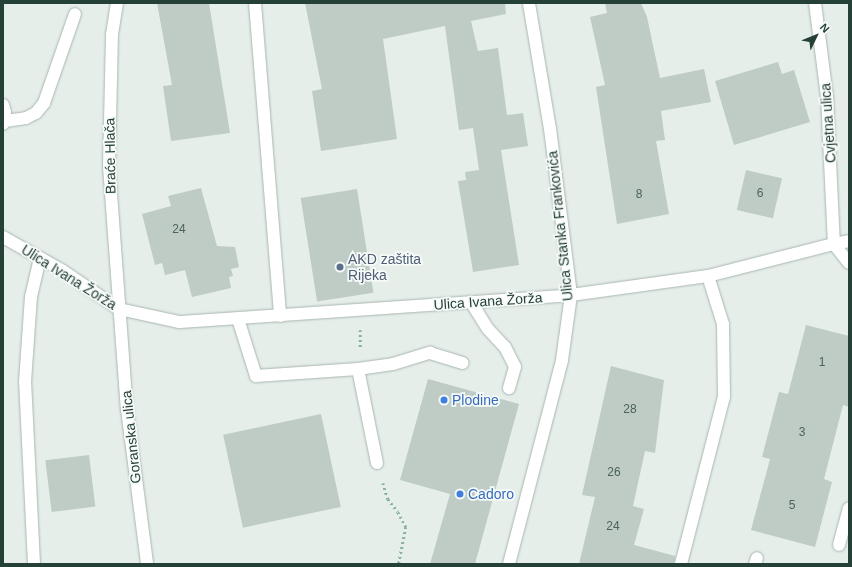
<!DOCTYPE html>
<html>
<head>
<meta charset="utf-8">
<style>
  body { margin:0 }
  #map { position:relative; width:852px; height:567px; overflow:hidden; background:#e6eeea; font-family:Arial,sans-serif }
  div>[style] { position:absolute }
  .building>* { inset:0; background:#beccc5; transform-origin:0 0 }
  .path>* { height:2.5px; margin-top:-1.25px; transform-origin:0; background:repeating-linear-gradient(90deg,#87b1a1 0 2px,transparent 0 5px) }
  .roads { filter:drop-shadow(0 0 1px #a8b6b1) drop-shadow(0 0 1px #a8b6b1) }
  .service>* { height:12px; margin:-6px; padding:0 6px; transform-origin:6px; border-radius:6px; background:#fff }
  .minor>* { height:12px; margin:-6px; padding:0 6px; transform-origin:6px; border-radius:6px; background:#fff }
  .tertiary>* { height:12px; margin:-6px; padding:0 6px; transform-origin:6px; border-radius:6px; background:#fff }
  .dots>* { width:11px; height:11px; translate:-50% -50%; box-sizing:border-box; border:2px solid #f6faf8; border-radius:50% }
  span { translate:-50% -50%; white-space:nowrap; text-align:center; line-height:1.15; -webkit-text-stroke:3.5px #f6faf8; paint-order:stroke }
  .number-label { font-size:12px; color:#4b635a }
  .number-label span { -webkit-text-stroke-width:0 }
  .street-label { font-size:14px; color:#254037 }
  .service-label { font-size:14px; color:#4e5e75 }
  .left { translate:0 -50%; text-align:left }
  .shop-label { font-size:14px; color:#366cbe }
  .frame { position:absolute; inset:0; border:4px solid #254037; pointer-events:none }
  .north { position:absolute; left:796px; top:16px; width:40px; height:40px; -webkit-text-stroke:3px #f6faf8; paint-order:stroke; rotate:47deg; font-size:11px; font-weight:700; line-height:16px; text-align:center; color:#254037 }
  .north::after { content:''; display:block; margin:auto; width:14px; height:18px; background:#254037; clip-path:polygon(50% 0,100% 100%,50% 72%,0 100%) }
</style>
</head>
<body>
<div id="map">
  <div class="building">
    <i style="clip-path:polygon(157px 3px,209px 3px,230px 133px,171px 141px,163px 86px,172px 85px)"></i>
    <i style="clip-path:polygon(305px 3px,505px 3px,506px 14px,471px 21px,478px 51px,498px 48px,507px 115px,523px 113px,528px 146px,501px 150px,519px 265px,473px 272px,458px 181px,466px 180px,465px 172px,479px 170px,473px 128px,459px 130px,445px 26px,383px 39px,397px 139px,321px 151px,312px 91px,322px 89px)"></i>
    <i style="clip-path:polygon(605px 3px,641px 3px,647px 17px,660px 78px,704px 69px,711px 102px,661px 111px,665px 140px,656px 141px,669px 214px,617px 224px,596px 87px,605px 85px,590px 17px,607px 13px)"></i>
    <i style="clip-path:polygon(778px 62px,782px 74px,794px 70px,810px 122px,734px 145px,715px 81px)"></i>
    <i style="left:746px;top:170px;width:37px;height:41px;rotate:13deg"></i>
    <i style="clip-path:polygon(201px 188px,217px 246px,235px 247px,239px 267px,231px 269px,233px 276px,229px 277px,231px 288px,192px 297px,185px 270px,165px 275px,162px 263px,155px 265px,142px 214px,171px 206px,168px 196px)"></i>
    <i style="left:357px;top:189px;width:105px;height:57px;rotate:81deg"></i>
    <i style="clip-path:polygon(806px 325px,849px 336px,849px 407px,843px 405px,824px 479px,832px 482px,815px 547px,751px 530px,770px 459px,762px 457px,779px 392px,788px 394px)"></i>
    <i style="clip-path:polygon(611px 366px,664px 380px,655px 453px,645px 451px,633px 506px,644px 509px,634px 545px,675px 556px,674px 564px,579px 564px,595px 497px,582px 495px)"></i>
    <i style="clip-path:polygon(428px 379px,519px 404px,475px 564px,430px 564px,450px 494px,400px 480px)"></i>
    <i style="left:321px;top:414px;width:95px;height:100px;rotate:78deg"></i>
    <i style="left:89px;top:455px;width:52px;height:44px;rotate:83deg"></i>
  </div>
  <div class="path">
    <i style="left:360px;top:347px;width:17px;rotate:-90deg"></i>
    <i style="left:383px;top:483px;width:17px;rotate:73deg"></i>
    <i style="left:388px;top:499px;width:16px;rotate:52deg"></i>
    <i style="left:398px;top:512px;width:17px;rotate:62deg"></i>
    <i style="left:406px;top:527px;width:38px;rotate:101deg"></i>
  </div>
  <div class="roads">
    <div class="service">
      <i style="left:5px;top:121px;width:21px;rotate:-8deg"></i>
      <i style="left:26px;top:118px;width:11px;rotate:-27deg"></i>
      <i style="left:36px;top:113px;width:13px;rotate:-51deg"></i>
      <i style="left:44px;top:103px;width:94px;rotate:-70.8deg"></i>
      <i style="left:834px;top:244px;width:15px;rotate:-11deg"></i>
      <i style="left:471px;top:302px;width:32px;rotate:58deg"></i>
      <i style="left:488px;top:329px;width:25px;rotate:47deg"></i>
      <i style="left:505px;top:347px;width:22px;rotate:63deg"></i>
      <i style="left:515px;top:367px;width:22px;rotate:106deg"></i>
      <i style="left:238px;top:319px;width:60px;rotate:72.5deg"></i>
      <i style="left:256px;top:376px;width:102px;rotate:-3.9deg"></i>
      <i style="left:358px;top:369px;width:96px;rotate:78.6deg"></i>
      <i style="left:358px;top:369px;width:35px;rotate:-8deg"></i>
      <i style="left:393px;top:364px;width:39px;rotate:-17deg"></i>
      <i style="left:430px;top:353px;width:34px;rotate:17deg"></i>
      <i style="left:34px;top:564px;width:182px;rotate:-92.8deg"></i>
      <i style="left:25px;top:382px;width:85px;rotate:-86deg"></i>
      <i style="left:31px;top:297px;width:40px;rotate:-77deg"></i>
    </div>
    <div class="minor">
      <i style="left:255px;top:3px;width:314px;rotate:85.4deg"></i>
      <i style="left:815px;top:3px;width:95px;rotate:82.7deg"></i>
      <i style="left:827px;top:97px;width:147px;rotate:87.3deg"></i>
      <i style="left:3px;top:105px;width:7px;rotate:74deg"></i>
      <i style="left:5px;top:112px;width:12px;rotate:99deg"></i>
      <i style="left:3px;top:237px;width:69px;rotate:29.5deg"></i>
      <i style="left:63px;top:271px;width:68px;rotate:34.2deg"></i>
      <i style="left:119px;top:309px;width:61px;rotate:12.2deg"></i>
      <i style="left:179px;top:322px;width:393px;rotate:-3.9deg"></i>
      <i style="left:571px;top:295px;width:138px;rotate:-7.9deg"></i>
      <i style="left:708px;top:276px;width:130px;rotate:-14.3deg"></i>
      <i style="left:834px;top:244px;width:24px;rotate:52deg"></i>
      <i style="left:839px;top:545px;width:38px;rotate:-75deg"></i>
      <i style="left:509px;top:564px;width:211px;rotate:-75.4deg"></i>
      <i style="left:562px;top:360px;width:66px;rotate:-82.1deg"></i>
      <i style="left:571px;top:295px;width:167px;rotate:-97.2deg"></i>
      <i style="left:550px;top:129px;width:128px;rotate:-99.5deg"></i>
      <i style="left:681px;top:564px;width:172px;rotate:-75.6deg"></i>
      <i style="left:724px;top:397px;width:73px;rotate:-90.8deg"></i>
      <i style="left:723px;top:324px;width:50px;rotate:-107.4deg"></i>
      <i style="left:755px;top:564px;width:6px;rotate:-72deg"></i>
    </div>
    <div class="tertiary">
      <i style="left:117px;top:3px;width:31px;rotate:99deg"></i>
      <i style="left:112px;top:34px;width:132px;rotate:91.3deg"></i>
      <i style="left:109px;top:166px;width:244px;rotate:85.8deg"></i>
      <i style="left:127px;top:409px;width:156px;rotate:82.6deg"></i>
    </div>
  </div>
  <div class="dots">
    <i style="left:340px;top:267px;background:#5c6f8a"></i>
    <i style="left:444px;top:400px;background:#3f7fe0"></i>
    <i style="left:460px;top:494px;background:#3f7fe0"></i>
  </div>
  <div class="number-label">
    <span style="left:760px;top:194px">6</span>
    <span style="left:639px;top:195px">8</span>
    <span style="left:179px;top:230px">24</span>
    <span style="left:822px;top:363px">1</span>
    <span style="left:630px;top:410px">28</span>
    <span style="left:802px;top:433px">3</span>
    <span style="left:614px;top:473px">26</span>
    <span style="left:792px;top:506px">5</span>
    <span style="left:613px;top:527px">24</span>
  </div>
  <div class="street-label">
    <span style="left:828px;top:123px;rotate:-94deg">Cvjetna ulica</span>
    <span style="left:110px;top:156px;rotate:-91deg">Braće Hlača</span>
    <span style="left:560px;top:226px;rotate:-96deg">Ulica Stanka Frankovića</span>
    <span style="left:69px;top:277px;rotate:32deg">Ulica Ivana Žorža</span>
    <span style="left:488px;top:301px;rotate:-4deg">Ulica Ivana Žorža</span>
    <span style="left:131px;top:437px;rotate:-96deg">Goranska ulica</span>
  </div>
  <div class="service-label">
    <span class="left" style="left:348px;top:267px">AKD zaštita<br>Rijeka</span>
  </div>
  <div class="shop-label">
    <span class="left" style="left:452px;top:400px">Plodine</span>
    <span class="left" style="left:468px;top:494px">Cadoro</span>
  </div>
  <div class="frame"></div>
  <div class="north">N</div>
</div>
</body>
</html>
